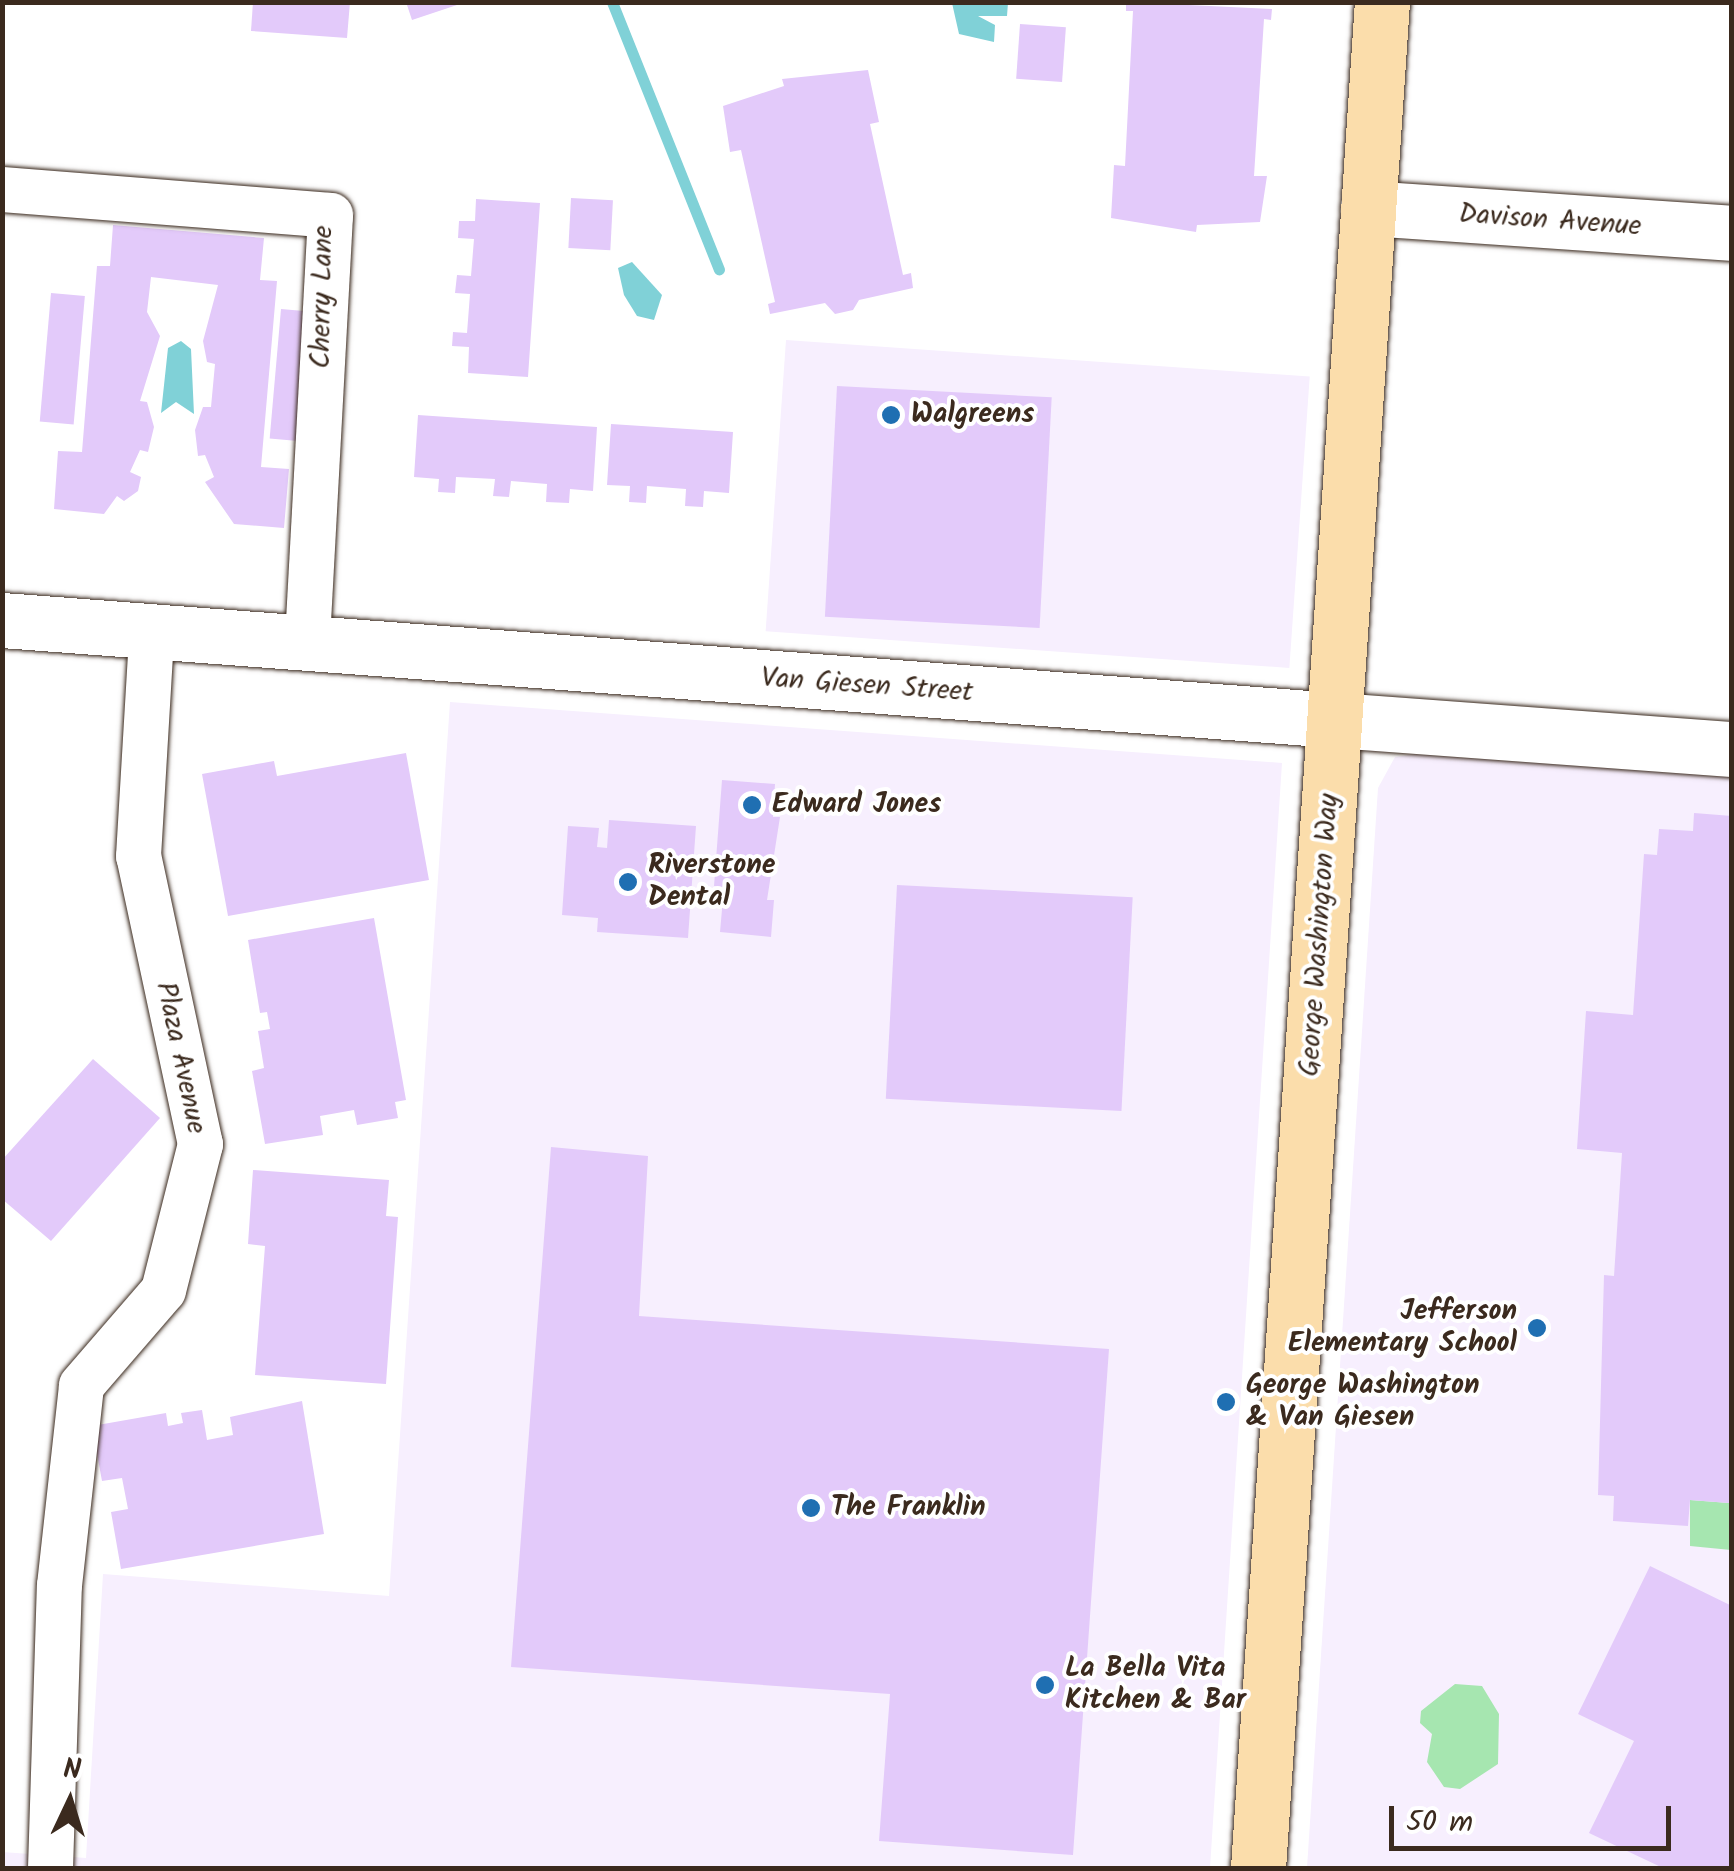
<!DOCTYPE html>
<html>
<head>
<meta charset="utf-8">
<style>
  body { margin:0 }
  #map { position:relative; width:1734px; height:1871px; overflow:hidden; background:#fff; font-family:Kalam,sans-serif }
  div>[style] { position:absolute }
  .built>* { inset:0; background:#f7effe; transform-origin:0 0 }
  .green>* { inset:0; background:#a6e6b0 }
  .water>* { inset:0; background:#80d1d7 }
  .stream>* { height:11px; margin:-5.5px; padding:0 5.5px; transform-origin:5.5px; border-radius:5.5px; background:#80d1d7 }
  .building>* { inset:0; background:#e3cafa; transform-origin:0 0 }
  .roads { filter:drop-shadow(0 0 2px #3b2a1e) drop-shadow(0 0 2px #3b2a1e) }
  .minor>* { height:45px; margin:-22.5px; padding:0 22.5px; transform-origin:22.5px; border-radius:22.5px; background:#fff }
  .tertiary>* { height:55px; margin:-27.5px; padding:0 27.5px; transform-origin:27.5px; border-radius:27.5px; background:#fff }
  .secondary>* { height:55px; margin:-27.5px; padding:0 27.5px; transform-origin:27.5px; border-radius:27.5px; background:#fff }
  .primary>* { height:55px; margin:-27.5px; padding:0 27.5px; transform-origin:27.5px; border-radius:27.5px; background:#fbddab }
  .dots>* { width:28px; height:28px; translate:-50% -50%; box-sizing:border-box; border:5px solid #fff; border-radius:50% }
  span { translate:-50% -50%; white-space:nowrap; text-align:center; line-height:1.15; -webkit-text-stroke:8px #fff; paint-order:stroke }
  .street-label { font-size:28px; color:#3b2a1e }
  .poi-label { font-size:28px; color:#3b2a1e; font-weight:700 }
  .left { translate:0 -50%; text-align:left }
  .right { translate:-100% -50%; text-align:right }
  .frame { position:absolute; inset:0; border:5px solid #3b2a1e; pointer-events:none }
  .north { position:absolute; left:20px; top:1751px; width:100px; height:100px; -webkit-text-stroke:8px #fff; paint-order:stroke; rotate:4deg; font-size:28px; font-weight:700; line-height:40px; text-align:center; color:#3b2a1e }
  .north::after { content:''; display:block; margin:auto; width:35px; height:45px; background:#3b2a1e; clip-path:polygon(50% 0,100% 100%,50% 72%,0 100%) }
  .scale { position:absolute; left:1389px; top:1806px; width:282px; height:45px; box-sizing:border-box; border:5px solid #3b2a1e; border-top:0; padding-left:12px; font-size:30px; line-height:35px; white-space:nowrap; color:#3b2a1e; -webkit-text-stroke:8px #fff; paint-order:stroke }
</style>
</head>
<body>
<div id="map">
  <div class="built">
    <i style="left:786px;top:340px;width:525px;height:292px;rotate:4deg"></i>
    <i style="clip-path:polygon(450px 702px,1282px 763px,1210px 1868px,3px 1868px,2px 1852px,86px 1858px,103px 1574px,389px 1596px)"></i>
    <i style="clip-path:polygon(1416px 754px,1731px 776px,1731px 1868px,1307px 1868px,1378px 788px,1395px 757px)"></i>
  </div>
  <div class="green">
    <i style="clip-path:polygon(1731px 1464px,1731px 1550px,1690px 1546px,1690px 1500px,1729px 1503px)"></i>
    <i style="clip-path:polygon(1455px 1684px,1482px 1686px,1499px 1714px,1498px 1764px,1460px 1789px,1444px 1787px,1427px 1762px,1432px 1734px,1420px 1723px,1421px 1711px)"></i>
  </div>
  <div class="water">
    <i style="clip-path:polygon(952px 3px,1008px 3px,1007px 16px,978px 16px,995px 25px,994px 42px,959px 34px)"></i>
    <i style="clip-path:polygon(632px 262px,662px 295px,654px 320px,637px 316px,624px 295px,618px 268px)"></i>
    <i style="clip-path:polygon(181px 341px,191px 349px,194px 414px,176px 402px,161px 413px,168px 348px)"></i>
  </div>
  <div class="stream">
    <i style="left:612px;top:2px;width:288px;rotate:68.2deg"></i>
  </div>
  <div class="building">
    <i style="clip-path:polygon(253px 2px,350px 2px,347px 38px,251px 31px)"></i>
    <i style="clip-path:polygon(406px 2px,463px 2px,463px 3px,412px 20px)"></i>
    <i style="clip-path:polygon(1126px 2px,1272px 9px,1271px 20px,1264px 19px,1254px 176px,1267px 176px,1260px 222px,1197px 225px,1196px 232px,1111px 218px,1114px 165px,1125px 166px,1133px 11px,1126px 11px)"></i>
    <i style="left:1020px;top:24px;width:46px;height:55px;rotate:4deg"></i>
    <i style="clip-path:polygon(868px 70px,879px 122px,870px 124px,903px 275px,911px 273px,913px 288px,859px 300px,853px 310px,835px 314px,825px 303px,770px 314px,768px 304px,775px 302px,741px 150px,730px 152px,723px 106px,784px 86px,782px 79px)"></i>
    <i style="left:571px;top:198px;width:42px;height:50px;rotate:3deg"></i>
    <i style="clip-path:polygon(476px 199px,540px 203px,528px 377px,468px 373px,469px 347px,452px 346px,453px 332px,467px 333px,470px 294px,455px 293px,457px 275px,471px 276px,474px 239px,458px 238px,459px 221px,475px 221px)"></i>
    <i style="clip-path:polygon(113px 225px,264px 238px,260px 280px,277px 281px,261px 467px,289px 469px,284px 528px,234px 524px,205px 482px,214px 477px,205px 455px,198px 456px,195px 430px,203px 407px,211px 407px,215px 364px,207px 362px,203px 341px,218px 285px,151px 277px,147px 312px,160px 336px,140px 401px,147px 402px,154px 427px,148px 452px,140px 450px,130px 472px,141px 477px,138px 491px,124px 501px,117px 496px,104px 514px,54px 509px,58px 451px,82px 452px,97px 266px,110px 266px)"></i>
    <i style="left:51px;top:293px;width:34px;height:129px;rotate:5deg"></i>
    <i style="left:281px;top:309px;width:34px;height:130px;rotate:5deg"></i>
    <i style="left:837px;top:386px;width:215px;height:231px;rotate:3deg"></i>
    <i style="clip-path:polygon(418px 415px,597px 427px,593px 491px,570px 489px,569px 503px,546px 502px,547px 484px,511px 481px,509px 497px,493px 496px,495px 479px,456px 477px,455px 493px,438px 492px,439px 479px,414px 477px)"></i>
    <i style="clip-path:polygon(611px 424px,733px 432px,729px 493px,704px 491px,703px 507px,685px 506px,686px 489px,647px 486px,646px 503px,629px 502px,630px 486px,607px 485px)"></i>
    <i style="clip-path:polygon(406px 753px,429px 880px,228px 916px,202px 774px,274px 761px,277px 776px)"></i>
    <i style="clip-path:polygon(722px 780px,775px 784px,773px 817px,780px 817px,767px 900px,774px 900px,771px 937px,720px 932px,724px 887px,714px 886px)"></i>
    <i style="clip-path:polygon(1694px 813px,1732px 816px,1732px 1464px,1729px 1503px,1690px 1500px,1688px 1526px,1613px 1521px,1614px 1496px,1598px 1495px,1604px 1275px,1614px 1276px,1622px 1153px,1577px 1149px,1586px 1011px,1633px 1015px,1644px 854px,1657px 855px,1659px 829px,1693px 831px)"></i>
    <i style="clip-path:polygon(609px 820px,696px 826px,688px 938px,597px 932px,598px 918px,562px 915px,568px 826px,599px 828px,597px 847px,607px 848px)"></i>
    <i style="left:897px;top:885px;width:236px;height:214px;rotate:3deg"></i>
    <i style="clip-path:polygon(374px 918px,406px 1100px,395px 1102px,398px 1118px,357px 1125px,354px 1110px,320px 1116px,323px 1135px,265px 1144px,252px 1071px,264px 1068px,258px 1031px,270px 1029px,267px 1012px,260px 1013px,248px 940px)"></i>
    <i style="clip-path:polygon(93px 1059px,160px 1118px,51px 1241px,2px 1199px,2px 1160px)"></i>
    <i style="clip-path:polygon(551px 1147px,648px 1156px,639px 1316px,1109px 1349px,1073px 1855px,879px 1841px,890px 1694px,511px 1667px)"></i>
    <i style="clip-path:polygon(253px 1170px,389px 1180px,386px 1216px,398px 1217px,386px 1384px,255px 1375px,265px 1246px,248px 1244px)"></i>
    <i style="clip-path:polygon(302px 1401px,324px 1534px,121px 1569px,111px 1512px,128px 1509px,122px 1478px,102px 1481px,92px 1426px,166px 1413px,168px 1426px,183px 1423px,181px 1413px,202px 1410px,207px 1440px,233px 1435px,230px 1417px)"></i>
    <i style="clip-path:polygon(1650px 1566px,1732px 1606px,1732px 1868px,1663px 1868px,1589px 1833px,1634px 1741px,1578px 1714px)"></i>
  </div>
  <div class="roads">
    <div class="minor">
      <i style="left:2px;top:189px;width:329px;rotate:4.5deg"></i>
      <i style="left:330px;top:215px;width:429px;rotate:93.1deg"></i>
      <i style="left:50px;top:1868px;width:283px;rotate:-88.2deg"></i>
      <i style="left:59px;top:1585px;width:201px;rotate:-83.7deg"></i>
      <i style="left:81px;top:1385px;width:125px;rotate:-49.2deg"></i>
      <i style="left:163px;top:1290px;width:151px;rotate:-75.8deg"></i>
      <i style="left:200px;top:1144px;width:295px;rotate:-102.1deg"></i>
      <i style="left:138px;top:856px;width:222px;rotate:-86.6deg"></i>
    </div>
    <div class="tertiary">
      <i style="left:1368px;top:208px;width:365px;rotate:3.9deg"></i>
      <i style="left:1336px;top:720px;width:397px;rotate:4.2deg"></i>
    </div>
    <div class="secondary">
      <i style="left:2px;top:620px;width:1338px;rotate:4.29deg"></i>
    </div>
    <div class="primary">
      <i style="left:1258px;top:1868px;width:1870px;rotate:-86.2deg"></i>
    </div>
  </div>
  <div class="dots">
    <i style="left:891px;top:415px;background:#1f6fb2"></i>
    <i style="left:752px;top:805px;background:#1f6fb2"></i>
    <i style="left:628px;top:882px;background:#1f6fb2"></i>
    <i style="left:1537px;top:1328px;background:#1f6fb2"></i>
    <i style="left:1226px;top:1402px;background:#1f6fb2"></i>
    <i style="left:811px;top:1508px;background:#1f6fb2"></i>
    <i style="left:1045px;top:1685px;background:#1f6fb2"></i>
  </div>
  <div class="street-label">
    <span style="left:1550px;top:221px;rotate:4deg">Davison Avenue</span>
    <span style="left:323px;top:297px;rotate:-89deg">Cherry Lane</span>
    <span style="left:867px;top:686px;rotate:4deg">Van Giesen Street</span>
    <span style="left:1320px;top:935px;rotate:-86deg">George Washington Way</span>
    <span style="left:180px;top:1058px;rotate:78deg">Plaza Avenue</span>
  </div>
  <div class="poi-label">
    <span class="left" style="left:911px;top:415px">Walgreens</span>
    <span class="left" style="left:772px;top:805px">Edward Jones</span>
    <span class="left" style="left:648px;top:882px">Riverstone<br>Dental</span>
    <span class="right" style="left:1517px;top:1328px">Jefferson<br>Elementary School</span>
    <span class="left" style="left:1246px;top:1402px">George Washington<br>&amp; Van Giesen</span>
    <span class="left" style="left:831px;top:1508px">The Franklin</span>
    <span class="left" style="left:1065px;top:1685px">La Bella Vita<br>Kitchen &amp; Bar</span>
  </div>
  <div class="frame"></div>
  <div class="north">N</div>
  <div class="scale">50 m</div>
</div>
</body>
</html>
